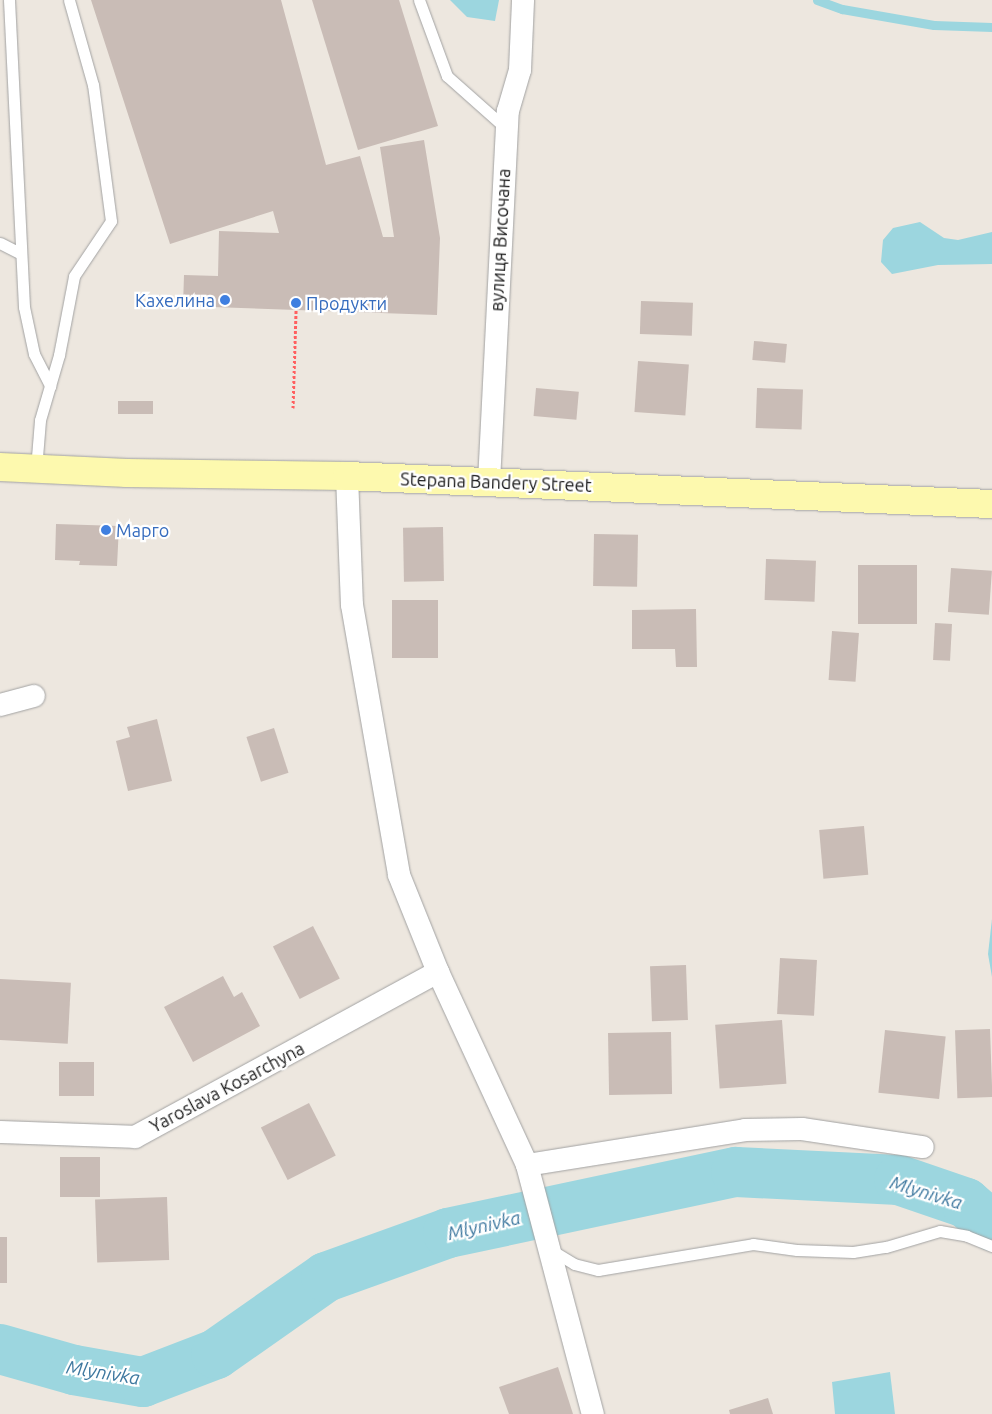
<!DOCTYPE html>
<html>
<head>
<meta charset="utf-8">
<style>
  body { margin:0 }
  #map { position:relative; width:992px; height:1414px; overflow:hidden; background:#ede7df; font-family:Ubuntu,sans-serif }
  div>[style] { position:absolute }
  .water>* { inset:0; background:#9cd6df }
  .stream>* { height:9px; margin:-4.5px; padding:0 4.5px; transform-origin:4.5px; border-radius:4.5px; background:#9cd6df }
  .river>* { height:50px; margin:-25px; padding:0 25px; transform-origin:25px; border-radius:25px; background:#9cd6df }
  .building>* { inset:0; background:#c9bcb6; transform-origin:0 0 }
  .path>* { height:3px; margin-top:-1.5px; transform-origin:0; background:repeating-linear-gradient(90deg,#ff5f5f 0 2.5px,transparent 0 5px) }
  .roads { filter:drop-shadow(0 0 1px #a2a2a2) drop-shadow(0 0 1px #a2a2a2) }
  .lane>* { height:11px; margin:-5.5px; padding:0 5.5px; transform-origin:5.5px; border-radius:5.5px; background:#fff }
  .street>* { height:22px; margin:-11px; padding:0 11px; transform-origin:11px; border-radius:11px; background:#fff }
  .secondary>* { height:28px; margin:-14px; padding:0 14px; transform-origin:14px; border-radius:14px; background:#fdf9ae }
  .dots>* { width:14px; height:14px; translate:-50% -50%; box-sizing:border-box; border:2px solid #fff; border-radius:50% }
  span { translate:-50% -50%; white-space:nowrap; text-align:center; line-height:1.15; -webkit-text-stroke:4.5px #fff; paint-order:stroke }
  .street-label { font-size:18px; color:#1b1b1b }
  .shop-label { font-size:18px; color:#366cbe }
  .right { translate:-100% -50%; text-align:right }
  .left { translate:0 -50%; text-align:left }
  .water-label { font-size:19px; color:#3e789f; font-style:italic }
</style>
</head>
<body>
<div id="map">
  <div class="water">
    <i style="clip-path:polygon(450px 0,499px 0,495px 21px,467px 17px)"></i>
    <i style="clip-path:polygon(920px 222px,944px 238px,958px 240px,992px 232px,992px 264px,938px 265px,892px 274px,881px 262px,883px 240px,893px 228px)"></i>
    <i style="clip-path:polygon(992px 919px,992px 977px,988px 954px)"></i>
    <i style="clip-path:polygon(890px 1372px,895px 1414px,835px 1414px,832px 1382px)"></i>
  </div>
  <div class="stream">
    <i style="left:817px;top:0;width:27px;rotate:20deg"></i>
    <i style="left:842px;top:9px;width:93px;rotate:9.9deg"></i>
    <i style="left:934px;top:25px;width:58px;rotate:2deg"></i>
  </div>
  <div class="river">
    <i style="left:0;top:1349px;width:77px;rotate:15.8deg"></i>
    <i style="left:74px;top:1370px;width:70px;rotate:9.9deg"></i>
    <i style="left:143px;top:1382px;width:78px;rotate:-21deg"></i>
    <i style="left:216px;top:1354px;width:134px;rotate:-35deg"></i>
    <i style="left:326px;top:1277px;width:130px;rotate:-19.8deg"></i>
    <i style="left:448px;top:1233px;width:294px;rotate:-12deg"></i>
    <i style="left:736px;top:1172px;width:163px;rotate:2.8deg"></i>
    <i style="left:899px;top:1180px;width:71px;rotate:18.9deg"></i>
    <i style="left:966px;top:1203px;width:35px;rotate:41deg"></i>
  </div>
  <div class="building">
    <i style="clip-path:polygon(91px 0,281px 0,326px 165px,360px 156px,383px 237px,394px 237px,380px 147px,424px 140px,440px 238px,437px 315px,183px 306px,184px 275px,218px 276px,219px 231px,279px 233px,273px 211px,170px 244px)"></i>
    <i style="clip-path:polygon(312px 0,399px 0,438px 126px,358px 150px)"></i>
    <i style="left:641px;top:301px;width:52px;height:33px;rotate:2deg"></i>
    <i style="left:754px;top:341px;width:33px;height:19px;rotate:5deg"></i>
    <i style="left:638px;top:361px;width:51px;height:51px;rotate:4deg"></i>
    <i style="left:536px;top:388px;width:43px;height:28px;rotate:5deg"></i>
    <i style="left:757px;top:388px;width:46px;height:40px;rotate:2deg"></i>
    <i style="left:118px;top:401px;width:35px;height:13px"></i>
    <i style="clip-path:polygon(56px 524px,119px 526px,117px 566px,79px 565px,80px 561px,55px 560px)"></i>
    <i style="left:443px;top:527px;width:54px;height:40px;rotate:89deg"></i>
    <i style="left:594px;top:534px;width:44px;height:52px;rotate:1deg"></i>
    <i style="left:766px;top:559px;width:50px;height:41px;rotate:2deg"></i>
    <i style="left:858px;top:565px;width:59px;height:59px"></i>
    <i style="left:951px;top:568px;width:41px;height:44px;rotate:4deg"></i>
    <i style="left:392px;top:600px;width:46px;height:58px"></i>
    <i style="clip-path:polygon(696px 609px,697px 667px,676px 667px,675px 649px,632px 649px,632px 610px)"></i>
    <i style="left:935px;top:623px;width:17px;height:37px;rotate:3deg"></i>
    <i style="left:832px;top:631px;width:27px;height:49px;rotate:4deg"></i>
    <i style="clip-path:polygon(157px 719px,172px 781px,128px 791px,116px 741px,130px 737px,127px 727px)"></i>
    <i style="left:274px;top:728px;width:47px;height:29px;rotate:72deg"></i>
    <i style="left:864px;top:826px;width:49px;height:45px;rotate:85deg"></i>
    <i style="left:313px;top:926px;width:59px;height:45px;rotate:63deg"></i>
    <i style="left:780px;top:958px;width:37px;height:56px;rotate:3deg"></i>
    <i style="left:686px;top:965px;width:55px;height:36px;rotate:88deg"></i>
    <i style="clip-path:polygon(223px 976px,234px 997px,242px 992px,260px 1026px,193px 1062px,164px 1007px)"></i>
    <i style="left:0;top:979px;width:71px;height:61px;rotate:3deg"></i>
    <i style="left:782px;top:1020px;width:64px;height:67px;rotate:86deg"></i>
    <i style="left:990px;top:1029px;width:68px;height:35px;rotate:88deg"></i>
    <i style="left:885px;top:1030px;width:61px;height:63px;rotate:6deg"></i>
    <i style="left:671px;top:1032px;width:62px;height:63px;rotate:89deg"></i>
    <i style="left:59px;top:1062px;width:35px;height:34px"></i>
    <i style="left:309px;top:1103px;width:59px;height:54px;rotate:63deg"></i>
    <i style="left:60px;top:1157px;width:40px;height:40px"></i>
    <i style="left:167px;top:1197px;width:63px;height:72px;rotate:88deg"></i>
    <i style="left:0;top:1237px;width:7px;height:46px"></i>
    <i style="clip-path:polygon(558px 1367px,573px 1414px,509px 1414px,499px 1387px)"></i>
    <i style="clip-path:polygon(768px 1398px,773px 1414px,730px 1414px,729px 1410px)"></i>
  </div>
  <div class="path">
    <i style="left:293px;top:408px;width:98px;rotate:-88.2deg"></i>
  </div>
  <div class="roads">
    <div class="lane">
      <i style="left:9px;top:0;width:307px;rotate:87.2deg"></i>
      <i style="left:24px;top:307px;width:48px;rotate:78deg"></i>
      <i style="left:34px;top:354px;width:36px;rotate:63deg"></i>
      <i style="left:419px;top:0;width:81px;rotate:69.8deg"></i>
      <i style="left:447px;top:76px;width:80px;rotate:41.5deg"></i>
      <i style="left:0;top:243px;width:22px;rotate:27deg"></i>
      <i style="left:36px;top:469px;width:49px;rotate:-85.3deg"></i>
      <i style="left:40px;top:420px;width:68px;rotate:-73.7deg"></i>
      <i style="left:59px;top:355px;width:80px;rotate:-79.2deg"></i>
      <i style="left:74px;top:276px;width:66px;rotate:-56.1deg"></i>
      <i style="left:111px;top:221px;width:137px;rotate:-97.5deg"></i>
      <i style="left:93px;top:85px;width:88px;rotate:-105.8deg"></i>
      <i style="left:551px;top:1250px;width:27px;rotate:31deg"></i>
      <i style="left:574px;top:1264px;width:25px;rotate:14deg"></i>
      <i style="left:598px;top:1270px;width:157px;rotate:-9.5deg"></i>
      <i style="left:753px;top:1244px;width:44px;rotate:7.8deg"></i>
      <i style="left:797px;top:1250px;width:56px;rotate:2deg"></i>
      <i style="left:853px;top:1252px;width:33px;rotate:-9deg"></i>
      <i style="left:886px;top:1247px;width:56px;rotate:-16.5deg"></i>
      <i style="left:940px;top:1231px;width:27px;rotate:10deg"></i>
      <i style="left:967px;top:1236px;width:27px;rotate:22deg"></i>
    </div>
    <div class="street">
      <i style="left:347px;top:476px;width:129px;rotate:87.8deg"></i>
      <i style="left:352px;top:605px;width:274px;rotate:80.1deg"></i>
      <i style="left:399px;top:875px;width:105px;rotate:68.1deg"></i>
      <i style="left:438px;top:972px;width:213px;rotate:65.2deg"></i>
      <i style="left:527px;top:1165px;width:258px;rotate:75.2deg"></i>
      <i style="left:489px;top:482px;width:371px;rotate:-87.1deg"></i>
      <i style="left:508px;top:111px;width:43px;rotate:-73.7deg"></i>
      <i style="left:520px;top:70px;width:70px;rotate:-87.5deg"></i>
      <i style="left:0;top:705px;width:35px;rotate:-15deg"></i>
      <i style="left:0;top:1132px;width:135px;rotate:2.1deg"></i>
      <i style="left:135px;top:1137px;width:345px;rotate:-28.6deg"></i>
      <i style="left:527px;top:1165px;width:221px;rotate:-9.1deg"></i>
      <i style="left:745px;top:1130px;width:57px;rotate:-1deg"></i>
      <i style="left:802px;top:1129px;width:122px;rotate:8.5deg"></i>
    </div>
    <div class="secondary">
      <i style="left:0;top:467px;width:127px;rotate:2.7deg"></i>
      <i style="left:127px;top:473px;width:220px;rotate:0.8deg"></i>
      <i style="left:347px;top:476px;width:646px;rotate:2.49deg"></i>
    </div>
  </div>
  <div class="dots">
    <i style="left:225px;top:300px;background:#3f7fe0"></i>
    <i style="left:296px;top:303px;background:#3f7fe0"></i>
    <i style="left:106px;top:530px;background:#3f7fe0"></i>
  </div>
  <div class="street-label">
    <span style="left:500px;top:240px;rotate:-87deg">вулиця Височана</span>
    <span style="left:496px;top:482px;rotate:2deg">Stepana Bandery Street</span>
    <span style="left:227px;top:1087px;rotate:-28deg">Yaroslava Kosarchyna</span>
  </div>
  <div class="shop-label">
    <span class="right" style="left:215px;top:300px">Кахелина</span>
    <span class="left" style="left:306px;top:303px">Продукти</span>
    <span class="left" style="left:116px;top:530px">Марго</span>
  </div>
  <div class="water-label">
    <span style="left:926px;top:1193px;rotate:17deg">Mlynivka</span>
    <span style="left:484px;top:1226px;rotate:-13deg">Mlynivka</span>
    <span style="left:103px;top:1373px;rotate:9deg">Mlynivka</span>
  </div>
</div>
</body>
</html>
